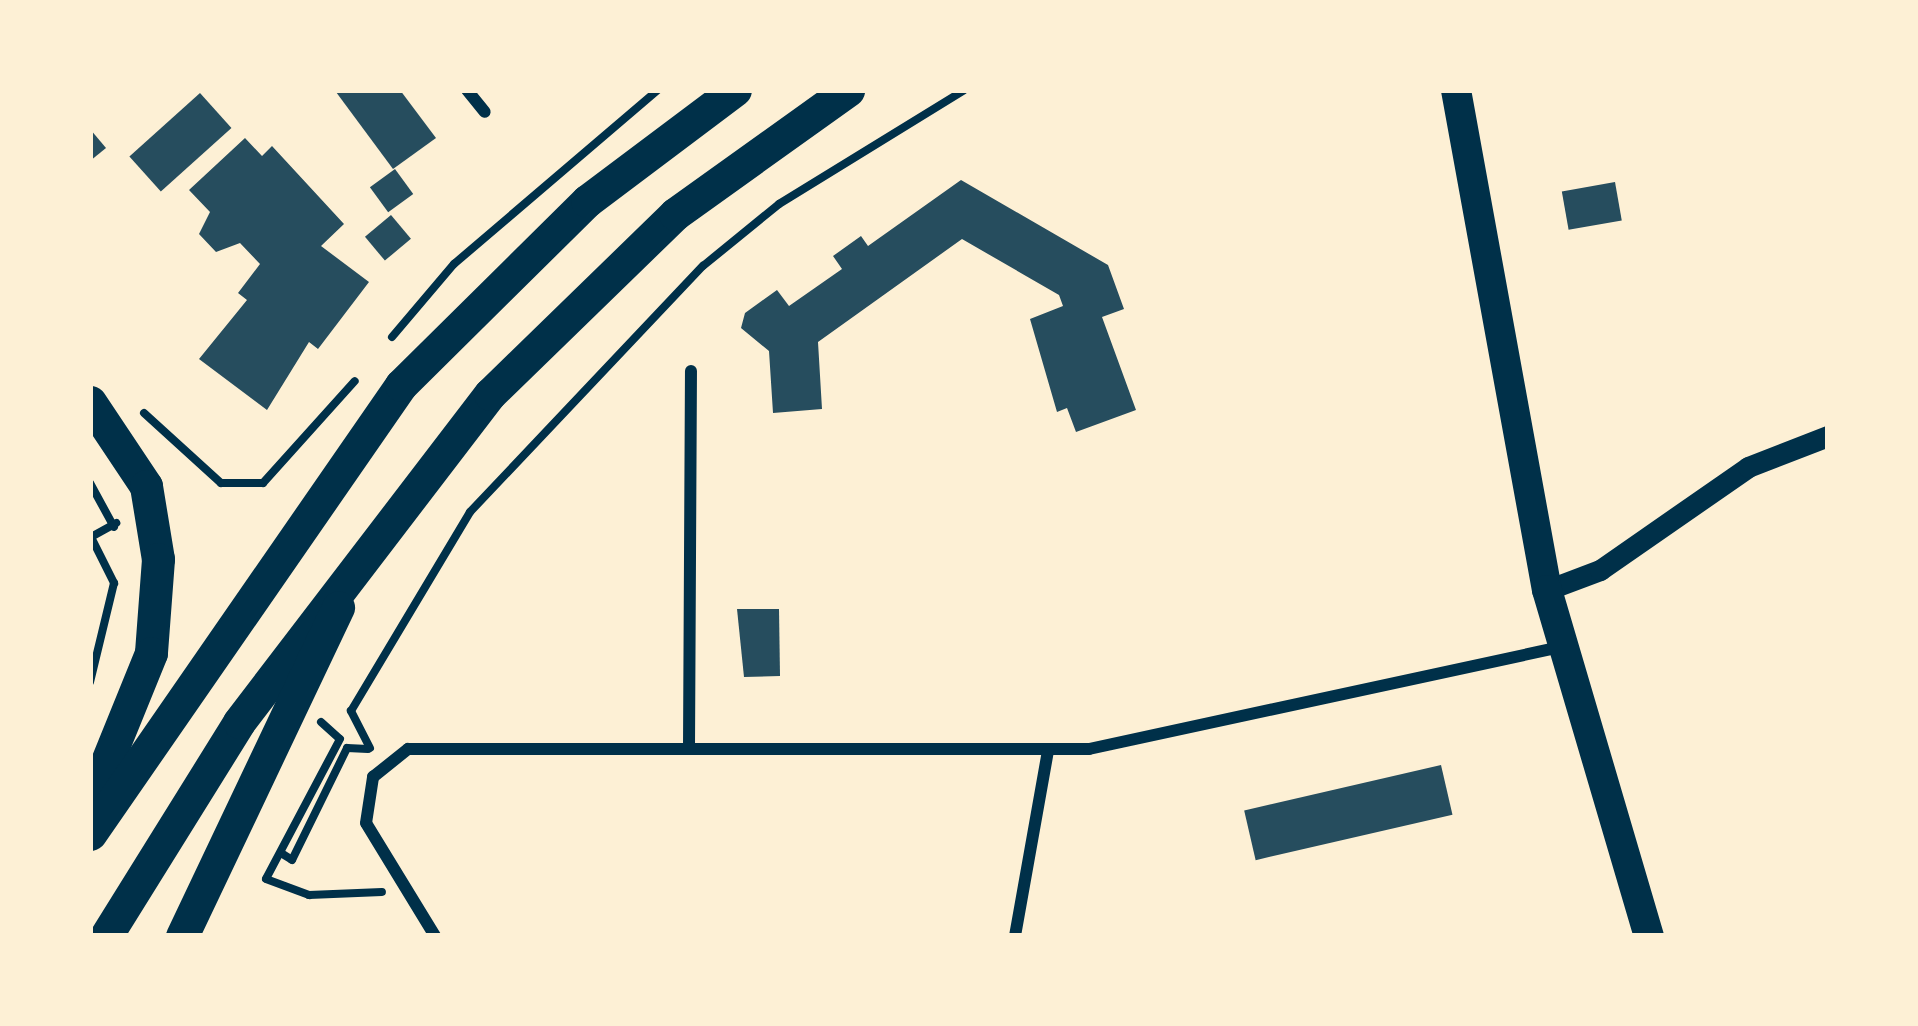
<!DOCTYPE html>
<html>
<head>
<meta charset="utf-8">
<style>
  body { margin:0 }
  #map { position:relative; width:1918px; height:1026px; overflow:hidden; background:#fdf0d5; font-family:Montserrat,sans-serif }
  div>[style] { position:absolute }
  .building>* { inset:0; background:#264d5e; transform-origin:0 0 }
  .path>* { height:8px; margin:-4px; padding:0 4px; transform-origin:4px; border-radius:4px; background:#003049 }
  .minor>* { height:12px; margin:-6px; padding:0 6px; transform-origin:6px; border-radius:6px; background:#003049 }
  .tertiary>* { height:21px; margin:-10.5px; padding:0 10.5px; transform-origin:10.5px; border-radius:10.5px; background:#003049 }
  .primary>* { height:30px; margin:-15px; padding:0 15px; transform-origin:15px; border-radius:15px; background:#003049 }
  .trunk>* { height:33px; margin:-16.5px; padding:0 16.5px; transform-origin:16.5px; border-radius:16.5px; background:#003049 }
  span { translate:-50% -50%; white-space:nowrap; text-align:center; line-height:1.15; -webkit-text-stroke:9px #fdf0d5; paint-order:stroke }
  .frame { position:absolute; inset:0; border:93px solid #fdf0d5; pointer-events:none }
</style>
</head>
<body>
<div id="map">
  <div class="building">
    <i style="clip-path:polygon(400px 90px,436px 138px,393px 169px,336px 92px)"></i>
    <i style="left:200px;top:93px;width:47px;height:95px;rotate:48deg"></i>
    <i style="clip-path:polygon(90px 129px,106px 148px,90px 161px)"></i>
    <i style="clip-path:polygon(245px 138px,262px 156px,272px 146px,344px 224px,321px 246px,369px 282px,318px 349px,309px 342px,267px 410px,199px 359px,247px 300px,238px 293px,260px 264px,240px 243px,216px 252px,199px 234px,210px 212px,189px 190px)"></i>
    <i style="left:395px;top:169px;width:31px;height:31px;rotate:54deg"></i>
    <i style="clip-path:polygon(961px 180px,1108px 265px,1124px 309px,1102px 317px,1136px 410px,1076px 432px,1067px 408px,1057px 412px,1030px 319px,1063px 306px,1059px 295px,962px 239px,818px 342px,822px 409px,773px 413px,769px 351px,741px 328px,745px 313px,777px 290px,789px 306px,842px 269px,833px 256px,861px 236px,868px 246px)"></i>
    <i style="left:1615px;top:182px;width:39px;height:54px;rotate:80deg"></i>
    <i style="left:391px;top:215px;width:31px;height:34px;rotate:50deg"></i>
    <i style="clip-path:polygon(737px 609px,779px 609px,780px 676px,744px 677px)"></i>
    <i style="left:1441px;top:765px;width:51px;height:202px;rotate:77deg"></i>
  </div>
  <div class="path">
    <i style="left:392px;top:337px;width:96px;rotate:-49.7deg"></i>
    <i style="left:454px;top:264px;width:268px;rotate:-40.5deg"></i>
    <i style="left:144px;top:413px;width:104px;rotate:42.3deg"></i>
    <i style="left:221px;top:483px;width:42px"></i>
    <i style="left:263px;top:483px;width:137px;rotate:-48deg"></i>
    <i style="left:90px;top:483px;width:50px;rotate:61.4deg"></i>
    <i style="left:90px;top:535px;width:54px;rotate:63.4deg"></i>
    <i style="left:114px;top:583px;width:102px;rotate:103.6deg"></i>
    <i style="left:91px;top:537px;width:29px;rotate:-29deg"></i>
    <i style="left:321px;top:722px;width:25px;rotate:42deg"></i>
    <i style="left:340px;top:739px;width:158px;rotate:117.9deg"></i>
    <i style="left:266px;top:879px;width:46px;rotate:20.4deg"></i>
    <i style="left:309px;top:895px;width:73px;rotate:-2.4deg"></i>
    <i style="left:370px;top:748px;width:42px;rotate:-117.2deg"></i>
    <i style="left:351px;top:711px;width:232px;rotate:-59.1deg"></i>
    <i style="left:470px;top:512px;width:339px;rotate:-46.6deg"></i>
    <i style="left:703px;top:266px;width:98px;rotate:-39.2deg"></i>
    <i style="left:779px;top:204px;width:217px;rotate:-31.6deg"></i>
    <i style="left:281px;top:853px;width:13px;rotate:32deg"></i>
    <i style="left:292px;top:860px;width:125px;rotate:-63.8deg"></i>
    <i style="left:347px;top:748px;width:21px;rotate:3deg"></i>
  </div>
  <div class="minor">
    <i style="left:467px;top:90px;width:28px;rotate:51deg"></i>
    <i style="left:689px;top:748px;width:377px;rotate:-89.7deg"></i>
    <i style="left:435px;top:936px;width:132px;rotate:-121.4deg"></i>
    <i style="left:366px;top:823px;width:47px;rotate:-81.3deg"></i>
    <i style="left:373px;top:777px;width:45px;rotate:-38.7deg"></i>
    <i style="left:408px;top:749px;width:681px"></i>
    <i style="left:1089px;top:749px;width:483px;rotate:-12.2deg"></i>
    <i style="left:1015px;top:936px;width:189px;rotate:-79.9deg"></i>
  </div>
  <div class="tertiary">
    <i style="left:1547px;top:590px;width:57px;rotate:-20.7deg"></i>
    <i style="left:1600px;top:570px;width:180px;rotate:-34.8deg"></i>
    <i style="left:1748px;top:467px;width:86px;rotate:-21.2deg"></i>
  </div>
  <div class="primary">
    <i style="left:1456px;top:90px;width:508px;rotate:79.69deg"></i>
    <i style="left:1547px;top:590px;width:361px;rotate:73.6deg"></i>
  </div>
  <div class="trunk">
    <i style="left:90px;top:402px;width:101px;rotate:56.3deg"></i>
    <i style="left:146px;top:486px;width:74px;rotate:80.7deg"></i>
    <i style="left:158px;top:559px;width:94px;rotate:94.3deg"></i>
    <i style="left:151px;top:653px;width:162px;rotate:112.1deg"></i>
    <i style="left:90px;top:834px;width:546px;rotate:-55.29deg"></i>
    <i style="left:401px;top:385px;width:262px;rotate:-44.7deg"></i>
    <i style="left:587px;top:201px;width:185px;rotate:-36.9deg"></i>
    <i style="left:106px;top:936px;width:252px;rotate:-58.1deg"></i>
    <i style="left:239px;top:722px;width:413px;rotate:-52.6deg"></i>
    <i style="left:490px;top:394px;width:258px;rotate:-44.2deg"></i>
    <i style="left:675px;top:214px;width:213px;rotate:-35.6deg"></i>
    <i style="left:182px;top:936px;width:364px;rotate:-64.6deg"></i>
  </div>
  <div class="frame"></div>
</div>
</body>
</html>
